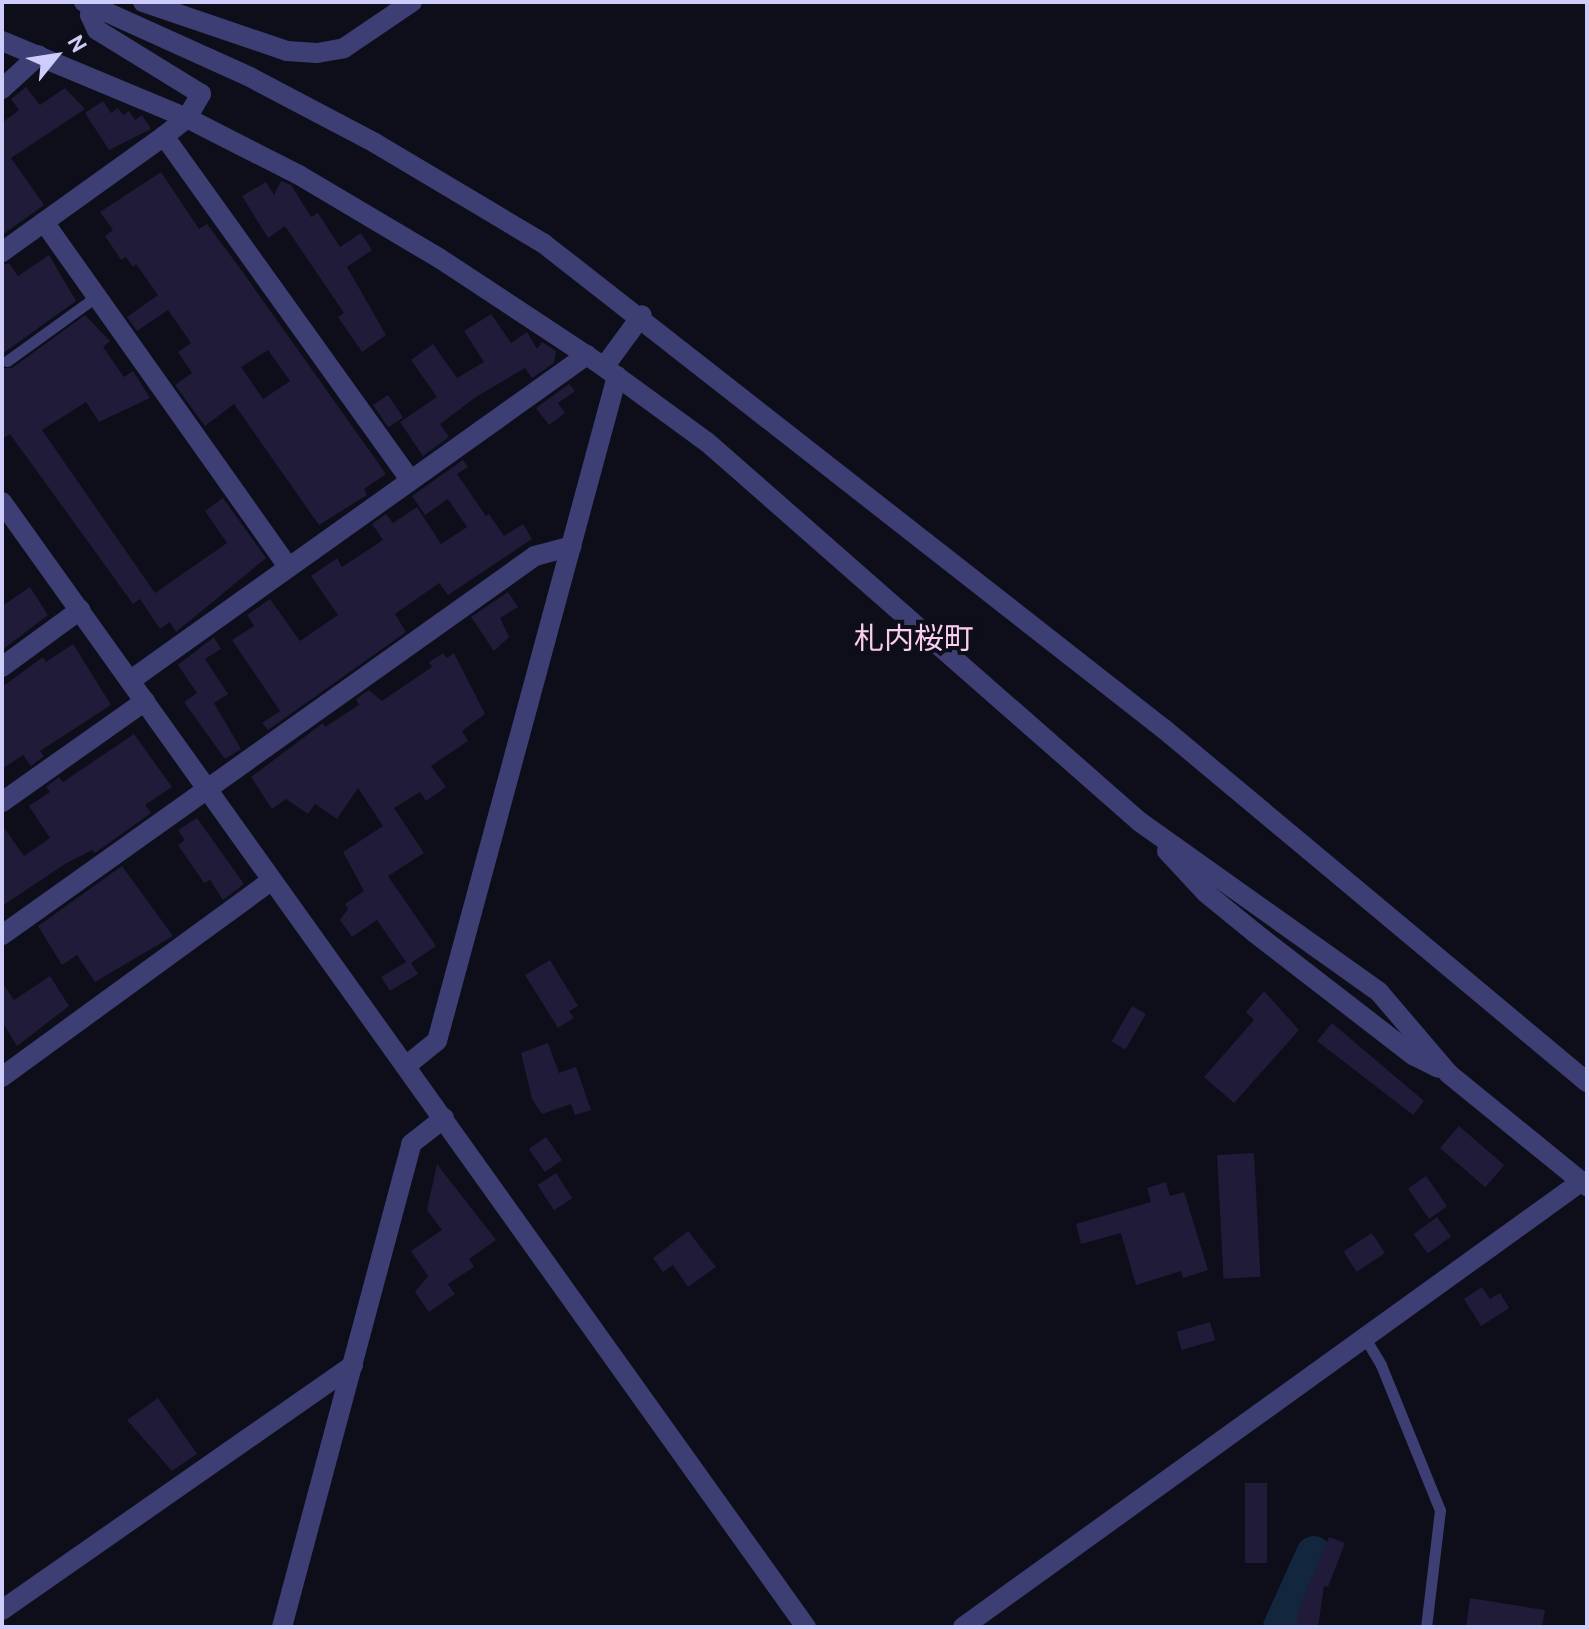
<!DOCTYPE html>
<html>
<head>
<meta charset="utf-8">
<style>
  body { margin:0 }
  #map { position:relative; width:1589px; height:1629px; overflow:hidden; background:#0e0d1a; font-family:Cabin,"Noto Sans JP",sans-serif }
  div>[style] { position:absolute }
  .river>* { height:36px; margin:-18px; padding:0 18px; transform-origin:18px; border-radius:18px; background:#12263e }
  .building>* { inset:0; background:#1f1b39; transform-origin:0 0 }
  .service>* { height:11px; margin:-5.5px; padding:0 5.5px; transform-origin:5.5px; border-radius:5.5px; background:#3d3f74 }
  .minor>* { height:20px; margin:-10px; padding:0 10px; transform-origin:10px; border-radius:10px; background:#3d3f74 }
  span { translate:-50% -50%; white-space:nowrap; text-align:center; line-height:1.15; -webkit-text-stroke:8px #0e0d1a; paint-order:stroke }
  .quarter-label { font-size:30px; color:#f9cdec }
  .frame { position:absolute; inset:0; border:4px solid #ceccf9; pointer-events:none }
  .north { position:absolute; left:16px; top:16px; width:80px; height:80px; -webkit-text-stroke:6px #0e0d1a; paint-order:stroke; rotate:60deg; font-size:22px; font-weight:700; line-height:32px; text-align:center; color:#ceccf9 }
  .north::after { content:''; display:block; margin:auto; width:28px; height:36px; background:#ceccf9; clip-path:polygon(50% 0,100% 100%,50% 72%,0 100%) }
</style>
</head>
<body>
<div id="map">
  <div class="river">
    <i style="left:1281px;top:1627px;width:80px;rotate:-65.7deg"></i>
  </div>
  <div class="building">
    <i style="clip-path:polygon(26px 87px,40px 105px,65px 88px,85px 109px,11px 158px,44px 205px,2px 235px,2px 123px,19px 110px,11px 99px)"></i>
    <i style="clip-path:polygon(103px 101px,111px 113px,118px 108px,123px 115px,129px 111px,135px 120px,142px 115px,151px 129px,109px 150px,85px 113px)"></i>
    <i style="clip-path:polygon(evenodd,161px 172px,199px 229px,207px 224px,242px 271px,386px 474px,364px 489px,367px 495px,319px 525px,234px 404px,205px 426px,175px 385px,192px 373px,178px 352px,191px 343px,168px 310px,137px 331px,127px 317px,158px 295px,136px 264px,133px 267px,126px 257px,121px 260px,105px 236px,113px 230px,100px 212px,161px 172px,268px 350px,290px 381px,263px 399px,241px 367px,268px 350px)"></i>
    <i style="clip-path:polygon(281px 181px,291px 185px,311px 217px,318px 213px,340px 247px,361px 233px,372px 250px,347px 267px,386px 335px,362px 352px,338px 317px,344px 313px,285px 226px,268px 238px,242px 196px,266px 182px,274px 195px)"></i>
    <i style="clip-path:polygon(49px 255px,76px 301px,2px 354px,2px 265px,9px 263px,18px 276px)"></i>
    <i style="clip-path:polygon(491px 314px,511px 343px,527px 332px,537px 349px,542px 342px,556px 351px,554px 363px,532px 378px,525px 368px,476px 397px,440px 424px,449px 437px,423px 456px,400px 422px,437px 397px,411px 360px,433px 344px,457px 378px,484px 362px,464px 331px)"></i>
    <i style="clip-path:polygon(85px 315px,110px 341px,103px 347px,124px 377px,133px 371px,150px 398px,99px 422px,86px 402px,42px 430px,155px 593px,227px 543px,205px 511px,223px 498px,266px 558px,176px 632px,170px 622px,160px 629px,140px 599px,133px 604px,10px 434px,2px 439px,2px 368px,12px 368px)"></i>
    <i style="clip-path:polygon(569px 384px,575px 391px,558px 403px,565px 413px,549px 425px,536px 408px)"></i>
    <i style="left:388px;top:395px;width:27px;height:18px;rotate:56deg"></i>
    <i style="clip-path:polygon(463px 460px,468px 467px,457px 474px,486px 516px,489px 514px,504px 536px,523px 524px,532px 539px,448px 595px,439px 583px,395px 614px,406px 632px,268px 730px,262px 723px,280px 711px,232px 640px,254px 626px,247px 615px,270px 599px,300px 641px,338px 615px,311px 576px,337px 558px,342px 567px,383px 540px,372px 524px,386px 514px,393px 523px,417px 507px,441px 544px,467px 527px,448px 499px,425px 515px,412px 496px)"></i>
    <i style="clip-path:polygon(30px 587px,48px 615px,2px 650px,2px 606px)"></i>
    <i style="clip-path:polygon(508px 592px,518px 607px,500px 618px,509px 637px,494px 651px,471px 617px)"></i>
    <i style="clip-path:polygon(214px 637px,221px 649px,205px 659px,228px 694px,214px 703px,241px 749px,225px 759px,184px 702px,197px 693px,178px 665px)"></i>
    <i style="clip-path:polygon(73px 644px,111px 705px,40px 751px,44px 756px,31px 766px,23px 755px,2px 769px,2px 687px,43px 657px,46px 662px)"></i>
    <i style="clip-path:polygon(443px 653px,447px 658px,454px 653px,485px 714px,462px 731px,468px 741px,431px 766px,446px 787px,426px 801px,420px 792px,394px 808px,424px 853px,388px 876px,436px 946px,411px 963px,418px 974px,390px 991px,381px 977px,406px 962px,377px 920px,352px 937px,340px 920px,348px 909px,345px 904px,364px 891px,343px 852px,383px 826px,358px 788px,337px 819px,315px 804px,308px 814px,286px 799px,272px 809px,251px 777px,323px 723px,325px 727px,359px 705px,356px 699px,369px 690px,382px 701px,432px 667px,429px 662px)"></i>
    <i style="clip-path:polygon(134px 734px,172px 787px,145px 805px,151px 813px,95px 853px,92px 850px,65px 864px,2px 906px,2px 825px,24px 856px,50px 838px,29px 806px,50px 792px,46px 787px,59px 777px,63px 782px)"></i>
    <i style="clip-path:polygon(197px 818px,244px 884px,223px 900px,210px 880px,204px 883px,178px 845px,185px 840px,178px 830px)"></i>
    <i style="clip-path:polygon(122px 866px,173px 936px,95px 982px,77px 955px,62px 965px,38px 926px)"></i>
    <i style="clip-path:polygon(550px 960px,578px 1006px,569px 1011px,574px 1018px,558px 1028px,525px 975px)"></i>
    <i style="clip-path:polygon(50px 976px,69px 1006px,17px 1046px,2px 1021px,2px 982px,14px 1000px)"></i>
    <i style="clip-path:polygon(1264px 991px,1299px 1030px,1234px 1103px,1204px 1077px,1254px 1020px,1246px 1012px)"></i>
    <i style="left:1132px;top:1006px;width:16px;height:41px;rotate:30deg"></i>
    <i style="clip-path:polygon(1332px 1023px,1424px 1101px,1413px 1115px,1317px 1041px)"></i>
    <i style="clip-path:polygon(548px 1043px,559px 1073px,576px 1067px,591px 1110px,575px 1115px,571px 1104px,542px 1114px,532px 1099px,521px 1053px)"></i>
    <i style="left:1459px;top:1126px;width:60px;height:29px;rotate:41deg"></i>
    <i style="left:546px;top:1137px;width:28px;height:21px;rotate:55deg"></i>
    <i style="left:1254px;top:1153px;width:124px;height:37px;rotate:87deg"></i>
    <i style="clip-path:polygon(437px 1164px,496px 1240px,469px 1259px,474px 1267px,448px 1284px,455px 1294px,429px 1312px,415px 1292px,428px 1276px,411px 1251px,442px 1230px,427px 1210px)"></i>
    <i style="left:556px;top:1173px;width:30px;height:22px;rotate:57deg"></i>
    <i style="left:1426px;top:1176px;width:37px;height:22px;rotate:55deg"></i>
    <i style="clip-path:polygon(1166px 1182px,1170px 1196px,1184px 1192px,1208px 1270px,1183px 1278px,1181px 1271px,1136px 1285px,1121px 1233px,1081px 1244px,1076px 1224px,1151px 1202px,1147px 1188px)"></i>
    <i style="left:1437px;top:1217px;width:24px;height:29px;rotate:54deg"></i>
    <i style="clip-path:polygon(688px 1231px,716px 1267px,688px 1287px,673px 1265px,663px 1272px,653px 1258px)"></i>
    <i style="left:1372px;top:1233px;width:24px;height:34px;rotate:57deg"></i>
    <i style="clip-path:polygon(1482px 1287px,1490px 1299px,1500px 1293px,1509px 1308px,1481px 1326px,1464px 1299px)"></i>
    <i style="left:1210px;top:1322px;width:19px;height:35px;rotate:74deg"></i>
    <i style="clip-path:polygon(158px 1398px,197px 1454px,172px 1471px,127px 1420px)"></i>
    <i style="left:1245px;top:1483px;width:22px;height:80px"></i>
    <i style="clip-path:polygon(1329px 1537px,1345px 1543px,1328px 1587px,1324px 1586px,1318px 1627px,1296px 1627px,1300px 1605px)"></i>
    <i style="clip-path:polygon(1470px 1598px,1545px 1610px,1542px 1627px,1466px 1627px)"></i>
  </div>
  <div class="service">
    <i style="left:7px;top:361px;width:111px;rotate:-35.8deg"></i>
    <i style="left:1365px;top:1338px;width:31px;rotate:59deg"></i>
    <i style="left:1381px;top:1365px;width:157px;rotate:67.9deg"></i>
    <i style="left:1440px;top:1510px;width:118px;rotate:96.8deg"></i>
  </div>
  <div class="minor">
    <i style="left:84px;top:2px;width:182px;rotate:24.3deg"></i>
    <i style="left:250px;top:77px;width:141px;rotate:27.8deg"></i>
    <i style="left:375px;top:143px;width:196px;rotate:30.8deg"></i>
    <i style="left:543px;top:243px;width:789px;rotate:38.05deg"></i>
    <i style="left:1164px;top:729px;width:551px;rotate:39.85deg"></i>
    <i style="left:143px;top:2px;width:152px;rotate:18.8deg"></i>
    <i style="left:287px;top:51px;width:30px;rotate:4deg"></i>
    <i style="left:317px;top:53px;width:27px;rotate:-10deg"></i>
    <i style="left:344px;top:48px;width:82px;rotate:-34.1deg"></i>
    <i style="left:2px;top:41px;width:200px;rotate:22.6deg"></i>
    <i style="left:187px;top:118px;width:126px;rotate:27deg"></i>
    <i style="left:299px;top:175px;width:163px;rotate:30.7deg"></i>
    <i style="left:439px;top:258px;width:198px;rotate:33.4deg"></i>
    <i style="left:604px;top:367px;width:127px;rotate:36.1deg"></i>
    <i style="left:707px;top:442px;width:576px;rotate:41.27deg"></i>
    <i style="left:1140px;top:822px;width:293px;rotate:35.4deg"></i>
    <i style="left:1379px;top:992px;width:108px;rotate:49.5deg"></i>
    <i style="left:1449px;top:1074px;width:178px;rotate:39.1deg"></i>
    <i style="left:2px;top:89px;width:50px;rotate:-42.6deg"></i>
    <i style="left:164px;top:136px;width:422px;rotate:54.4deg"></i>
    <i style="left:44px;top:222px;width:423px;rotate:54.7deg"></i>
    <i style="left:2px;top:252px;width:199px;rotate:-35.6deg"></i>
    <i style="left:164px;top:136px;width:29px;rotate:-38deg"></i>
    <i style="left:187px;top:118px;width:28px;rotate:-60deg"></i>
    <i style="left:201px;top:94px;width:122px;rotate:-148.4deg"></i>
    <i style="left:97px;top:30px;width:17px;rotate:-115deg"></i>
    <i style="left:90px;top:15px;width:17px;rotate:-50deg"></i>
    <i style="left:604px;top:367px;width:64px;rotate:-53.8deg"></i>
    <i style="left:2px;top:502px;width:1383px;rotate:54.45deg"></i>
    <i style="left:2px;top:667px;width:97px;rotate:-36.2deg"></i>
    <i style="left:131px;top:680px;width:560px;rotate:-35.48deg"></i>
    <i style="left:2px;top:802px;width:175px;rotate:-35.2deg"></i>
    <i style="left:1167px;top:851px;width:57px;rotate:47.1deg"></i>
    <i style="left:1206px;top:893px;width:63px;rotate:39.2deg"></i>
    <i style="left:1255px;top:933px;width:200px;rotate:37.7deg"></i>
    <i style="left:1413px;top:1055px;width:28px;rotate:27deg"></i>
    <i style="left:2px;top:935px;width:654px;rotate:-35.42deg"></i>
    <i style="left:535px;top:556px;width:38px;rotate:-15deg"></i>
    <i style="left:406px;top:1066px;width:40px;rotate:-39deg"></i>
    <i style="left:437px;top:1041px;width:689px;rotate:-74.85deg"></i>
    <i style="left:2px;top:1077px;width:334px;rotate:-36.1deg"></i>
    <i style="left:2px;top:1610px;width:428px;rotate:-34.9deg"></i>
    <i style="left:282px;top:1627px;width:500px;rotate:-75deg"></i>
    <i style="left:411px;top:1144px;width:42px;rotate:-38.2deg"></i>
    <i style="left:963px;top:1627px;width:763px;rotate:-35.77deg"></i>
  </div>
  <div class="quarter-label">
    <span style="left:914px;top:639px">札内桜町</span>
  </div>
  <div class="frame"></div>
  <div class="north">N</div>
</div>
</body>
</html>
